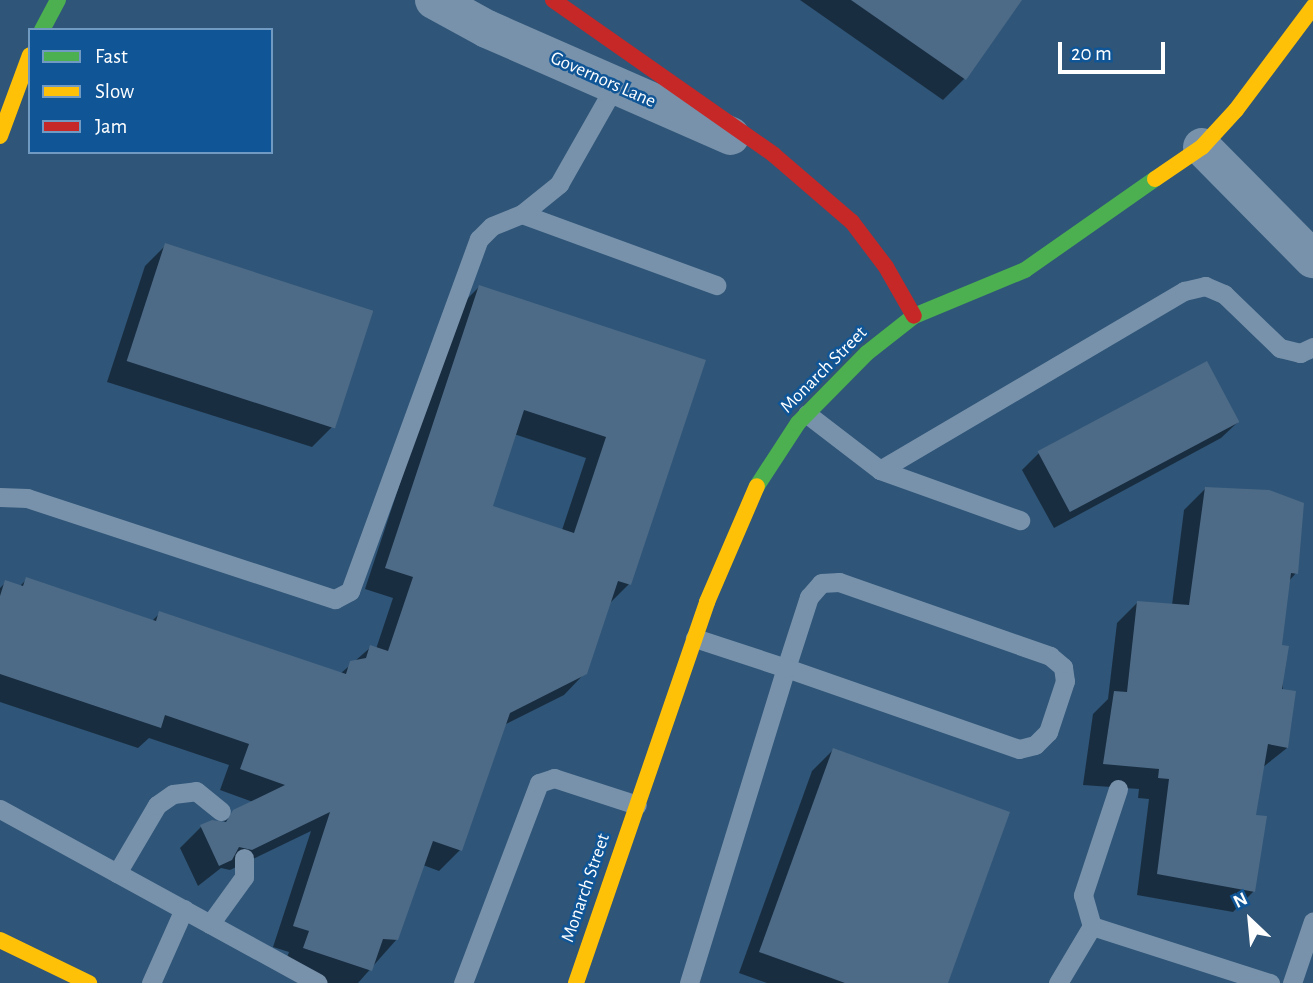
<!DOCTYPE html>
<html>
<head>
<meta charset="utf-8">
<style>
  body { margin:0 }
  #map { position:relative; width:1313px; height:983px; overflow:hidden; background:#2f5578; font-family:"Alegreya Sans",sans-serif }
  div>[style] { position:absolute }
  .shadow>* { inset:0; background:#0007 }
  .building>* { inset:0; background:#4d6b87; transform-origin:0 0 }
  .lane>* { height:19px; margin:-9.5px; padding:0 9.5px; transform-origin:9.5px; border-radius:9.5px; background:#7892ab }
  .street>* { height:38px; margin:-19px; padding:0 19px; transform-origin:19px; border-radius:19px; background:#7892ab }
  .fast>* { height:16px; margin:-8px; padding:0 8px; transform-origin:8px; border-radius:8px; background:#4caf50 }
  .slow>* { height:16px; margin:-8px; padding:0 8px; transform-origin:8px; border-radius:8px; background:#ffc107 }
  .jam>* { height:16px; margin:-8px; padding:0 8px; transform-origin:8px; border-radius:8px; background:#c62828 }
  span { translate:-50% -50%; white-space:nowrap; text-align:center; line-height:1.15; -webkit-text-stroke:5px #105697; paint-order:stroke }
  .street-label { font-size:19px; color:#fff }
  .legend { position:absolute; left:28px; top:28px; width:245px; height:126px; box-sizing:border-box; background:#105697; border:2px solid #709ac1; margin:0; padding:9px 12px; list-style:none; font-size:21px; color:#fff }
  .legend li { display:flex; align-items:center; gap:14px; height:35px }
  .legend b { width:35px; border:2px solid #709ac1 }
  .north { position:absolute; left:1215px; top:885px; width:70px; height:70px; -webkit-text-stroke:5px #105697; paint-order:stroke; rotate:334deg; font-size:19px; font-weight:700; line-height:28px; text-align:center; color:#fff }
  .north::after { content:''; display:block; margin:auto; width:24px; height:32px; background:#fff; clip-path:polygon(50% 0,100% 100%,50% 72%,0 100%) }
  .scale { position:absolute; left:1058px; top:42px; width:107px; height:32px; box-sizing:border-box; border:4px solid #fff; border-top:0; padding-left:9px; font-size:21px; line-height:24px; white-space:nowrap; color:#fff; -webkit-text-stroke:5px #105697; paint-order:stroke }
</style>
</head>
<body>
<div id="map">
  <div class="shadow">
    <i style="clip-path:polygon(800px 0,1020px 0,964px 79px,943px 100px)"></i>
    <i style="clip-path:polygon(166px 245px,333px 426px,312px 447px,107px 382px,145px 266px)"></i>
    <i style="clip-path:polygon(evenodd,479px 287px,703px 361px,629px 584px,608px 605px,585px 673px,564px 695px,504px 725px,460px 850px,439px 871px,423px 865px,397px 939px,358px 983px,325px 983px,283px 969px,289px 952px,273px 947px,311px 831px,230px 870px,221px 868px,198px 886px,180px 848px,201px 827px,222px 823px,253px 802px,220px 790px,229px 765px,149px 738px,138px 748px,0 702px,0 588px,6px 582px,19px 587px,27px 579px,152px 621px,160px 613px,340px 674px,371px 647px,376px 649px,393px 598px,365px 589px,458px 308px,479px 287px,514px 434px,586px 458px,562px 530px,490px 507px,514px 434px)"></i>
    <i style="clip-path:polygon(1206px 363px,1238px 422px,1221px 438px,1054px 528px,1022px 470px,1039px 453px)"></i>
    <i style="clip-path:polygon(1205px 489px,1296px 573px,1289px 581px,1280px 647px,1287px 748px,1262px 768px,1254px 817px,1254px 891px,1233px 912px,1137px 895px,1149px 799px,1138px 798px,1139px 789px,1083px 785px,1093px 714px,1108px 699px,1117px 623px,1138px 602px,1172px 605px,1184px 510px)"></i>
    <i style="clip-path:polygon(833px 750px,946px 983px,767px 983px,739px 973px,812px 771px)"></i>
  </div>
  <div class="building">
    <i style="clip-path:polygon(851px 0,1022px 0,966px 80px)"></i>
    <i style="left:165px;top:243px;width:219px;height:124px;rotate:18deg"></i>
    <i style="clip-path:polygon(evenodd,479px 285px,706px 360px,631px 585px,618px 581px,587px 674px,510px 713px,462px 851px,433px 841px,398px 940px,383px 939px,372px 971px,303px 948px,309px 931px,293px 926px,330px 812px,252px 850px,239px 847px,232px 860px,219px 866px,200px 825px,212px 820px,226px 822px,233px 810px,285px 785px,240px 769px,249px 744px,165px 715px,161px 728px,0 674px,0 596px,5px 580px,23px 586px,26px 577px,156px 621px,159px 611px,346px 674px,350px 661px,366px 658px,370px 645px,388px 651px,413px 577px,385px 568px,479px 285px,524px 410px,606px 437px,574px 533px,493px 506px,524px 410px)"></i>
    <i style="left:1207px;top:361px;width:69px;height:192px;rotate:62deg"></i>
    <i style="clip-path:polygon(1205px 487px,1269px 490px,1304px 503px,1298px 574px,1291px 573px,1282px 645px,1289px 646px,1282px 689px,1296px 691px,1288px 748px,1268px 744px,1256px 815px,1267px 816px,1255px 892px,1157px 874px,1169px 779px,1158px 778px,1159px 769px,1103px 764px,1114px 691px,1127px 692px,1137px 601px,1189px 605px)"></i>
    <i style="clip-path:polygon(833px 748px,1010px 812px,948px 983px,845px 983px,759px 952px)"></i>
  </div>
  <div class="lane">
    <i style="left:522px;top:214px;width:207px;rotate:20.1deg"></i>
    <i style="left:807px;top:414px;width:92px;rotate:37.5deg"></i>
    <i style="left:880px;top:470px;width:353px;rotate:-30.5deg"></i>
    <i style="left:1184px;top:291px;width:22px;rotate:-13deg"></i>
    <i style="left:1205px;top:286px;width:21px;rotate:23deg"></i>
    <i style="left:1224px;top:294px;width:78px;rotate:44deg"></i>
    <i style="left:1280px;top:348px;width:21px;rotate:14deg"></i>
    <i style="left:1300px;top:353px;width:14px;rotate:-25deg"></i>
    <i style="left:880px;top:470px;width:149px;rotate:19.7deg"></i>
    <i style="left:0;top:497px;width:27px;rotate:2deg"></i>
    <i style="left:27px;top:498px;width:324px;rotate:18.2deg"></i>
    <i style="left:335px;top:599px;width:17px;rotate:-28deg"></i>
    <i style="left:350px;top:591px;width:375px;rotate:-69.9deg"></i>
    <i style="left:479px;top:239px;width:18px;rotate:-45deg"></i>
    <i style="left:492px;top:226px;width:32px;rotate:-22deg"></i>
    <i style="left:522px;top:214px;width:48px;rotate:-39deg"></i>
    <i style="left:559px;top:184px;width:120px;rotate:-60.4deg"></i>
    <i style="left:1118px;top:789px;width:112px;rotate:108.3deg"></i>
    <i style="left:1083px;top:895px;width:32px;rotate:74deg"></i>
    <i style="left:1092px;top:926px;width:187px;rotate:17.8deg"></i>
    <i style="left:0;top:809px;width:362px;rotate:28.7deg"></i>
    <i style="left:117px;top:873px;width:79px;rotate:-59.5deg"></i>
    <i style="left:157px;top:805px;width:19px;rotate:-35deg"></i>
    <i style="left:173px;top:794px;width:23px;rotate:-7deg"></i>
    <i style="left:196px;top:791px;width:32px;rotate:39deg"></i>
    <i style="left:210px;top:924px;width:58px;rotate:-54.1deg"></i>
    <i style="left:244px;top:877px;width:19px;rotate:-90deg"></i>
    <i style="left:151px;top:983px;width:81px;rotate:-66deg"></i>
    <i style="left:463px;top:983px;width:214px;rotate:-69.2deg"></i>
    <i style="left:539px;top:783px;width:16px;rotate:-18deg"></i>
    <i style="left:554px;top:778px;width:87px;rotate:18deg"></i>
    <i style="left:689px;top:983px;width:330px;rotate:-72.9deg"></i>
    <i style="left:786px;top:668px;width:75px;rotate:-72.1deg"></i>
    <i style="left:809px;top:597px;width:18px;rotate:-49deg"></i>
    <i style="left:821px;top:583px;width:18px;rotate:-3deg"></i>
    <i style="left:839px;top:582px;width:224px;rotate:19.3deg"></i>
    <i style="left:1050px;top:656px;width:17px;rotate:40deg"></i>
    <i style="left:1063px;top:667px;width:14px;rotate:82deg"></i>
    <i style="left:1065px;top:681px;width:54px;rotate:108.4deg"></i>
    <i style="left:1048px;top:732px;width:18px;rotate:135deg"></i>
    <i style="left:1035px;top:745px;width:16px;rotate:166deg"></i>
    <i style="left:1019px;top:749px;width:247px;rotate:-160.8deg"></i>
    <i style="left:786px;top:668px;width:96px;rotate:-161.8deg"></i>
    <i style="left:1058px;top:983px;width:66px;rotate:-59.2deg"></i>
    <i style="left:1292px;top:983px;width:65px;rotate:-71.3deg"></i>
  </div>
  <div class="street">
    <i style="left:434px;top:0;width:60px;rotate:28.7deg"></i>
    <i style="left:487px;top:29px;width:266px;rotate:23.7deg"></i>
    <i style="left:1202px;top:147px;width:158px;rotate:45.3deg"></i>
  </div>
  <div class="fast">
    <i style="left:42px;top:30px;width:34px;rotate:-62deg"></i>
    <i style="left:757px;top:486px;width:75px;rotate:-56.9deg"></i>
    <i style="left:798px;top:423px;width:98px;rotate:-45.4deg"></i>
    <i style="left:867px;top:353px;width:60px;rotate:-38.2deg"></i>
    <i style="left:914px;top:316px;width:120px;rotate:-22.5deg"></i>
    <i style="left:1025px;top:270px;width:159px;rotate:-35deg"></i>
  </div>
  <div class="slow">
    <i style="left:0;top:136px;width:86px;rotate:-69.7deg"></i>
    <i style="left:1155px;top:179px;width:57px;rotate:-34.2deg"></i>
    <i style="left:1202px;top:147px;width:50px;rotate:-47.4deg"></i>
    <i style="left:1236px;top:110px;width:129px;rotate:-53.2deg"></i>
    <i style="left:0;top:940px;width:99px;rotate:25.8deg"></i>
    <i style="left:576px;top:983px;width:403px;rotate:-71deg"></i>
    <i style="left:707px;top:602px;width:126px;rotate:-66.7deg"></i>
  </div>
  <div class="jam">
    <i style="left:553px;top:0;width:270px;rotate:35deg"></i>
    <i style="left:774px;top:155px;width:103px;rotate:40.7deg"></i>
    <i style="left:852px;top:222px;width:56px;rotate:52.9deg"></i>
    <i style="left:886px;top:267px;width:56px;rotate:60.3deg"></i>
  </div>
  <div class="street-label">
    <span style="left:603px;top:80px;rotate:24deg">Governors Lane</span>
    <span style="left:824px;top:370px;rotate:-45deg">Monarch Street</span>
    <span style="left:586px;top:888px;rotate:-71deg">Monarch Street</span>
  </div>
  <ul class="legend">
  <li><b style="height:9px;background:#4caf50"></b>Fast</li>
  <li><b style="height:9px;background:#ffc107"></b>Slow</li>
  <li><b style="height:9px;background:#c62828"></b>Jam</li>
  </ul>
  <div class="north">N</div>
  <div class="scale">20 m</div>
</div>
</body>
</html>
